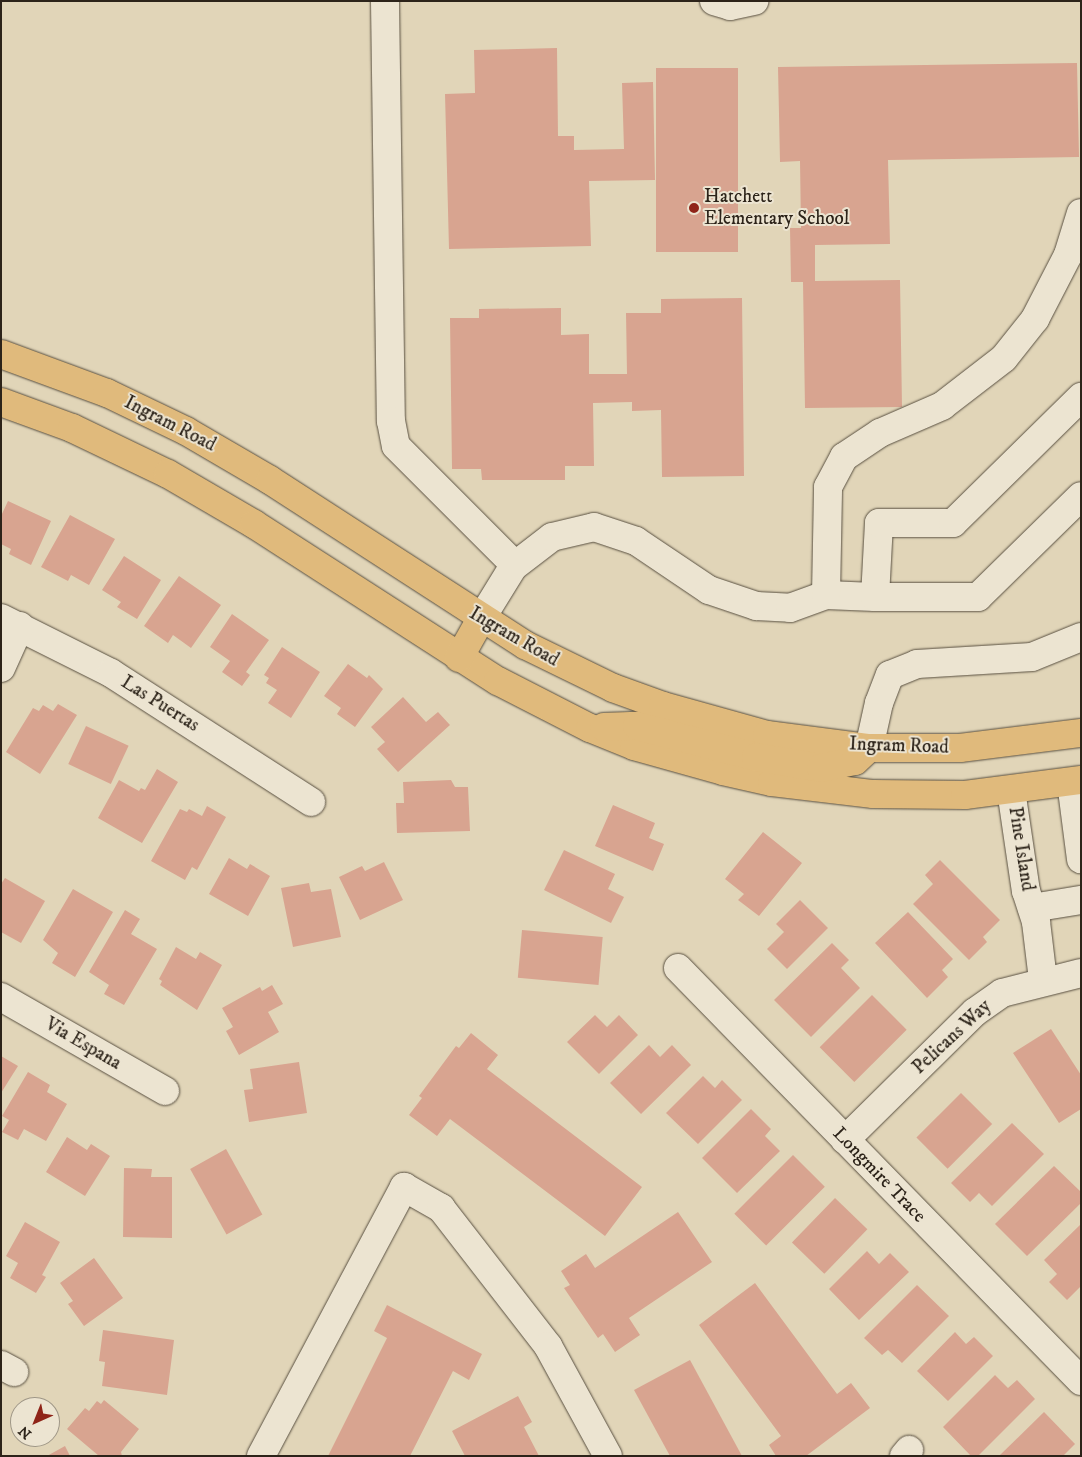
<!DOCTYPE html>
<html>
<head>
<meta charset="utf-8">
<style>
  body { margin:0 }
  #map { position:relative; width:1082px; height:1457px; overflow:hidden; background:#e1d5b8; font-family:"IM FELL DW Pica",serif }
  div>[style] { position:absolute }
  .building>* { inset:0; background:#d8a490; transform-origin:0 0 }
  .roads { filter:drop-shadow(0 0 1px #595041) drop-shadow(0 0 1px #595041) }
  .minor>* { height:28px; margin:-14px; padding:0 14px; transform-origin:14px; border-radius:14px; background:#ece4d1 }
  .major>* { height:28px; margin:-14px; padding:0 14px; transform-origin:14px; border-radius:14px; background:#e0ba7c }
  .dots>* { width:14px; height:14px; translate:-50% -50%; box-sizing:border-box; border:2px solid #ece4d1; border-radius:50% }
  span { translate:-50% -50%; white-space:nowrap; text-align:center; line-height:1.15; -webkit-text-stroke:4px #ece4d1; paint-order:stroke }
  .poi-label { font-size:19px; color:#2c2319 }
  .left { translate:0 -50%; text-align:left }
  .street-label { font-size:19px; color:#2c2319 }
  .frame { position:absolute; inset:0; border:2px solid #2c2319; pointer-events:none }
  .north { position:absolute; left:10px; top:1397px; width:50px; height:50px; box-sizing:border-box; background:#ece4d1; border:1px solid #9f9787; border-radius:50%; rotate:224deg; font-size:14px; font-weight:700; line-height:20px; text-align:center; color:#2c2319 }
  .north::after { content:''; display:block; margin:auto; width:18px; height:22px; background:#8f2418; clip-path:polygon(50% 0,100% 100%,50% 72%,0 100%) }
</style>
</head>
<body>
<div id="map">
  <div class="building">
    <i style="clip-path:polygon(557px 48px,558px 136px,574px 136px,574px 150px,624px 149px,622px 83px,653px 82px,655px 180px,589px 181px,591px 246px,449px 249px,445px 94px,475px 93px,474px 50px)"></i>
    <i style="clip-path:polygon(1077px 63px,1079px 157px,888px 160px,890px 244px,815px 245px,815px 281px,900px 280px,902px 407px,805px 408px,803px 282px,791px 282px,790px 228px,801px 228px,800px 161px,780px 162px,778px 67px)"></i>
    <i style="left:656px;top:68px;width:82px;height:184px"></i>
    <i style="clip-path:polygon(742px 298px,744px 476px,662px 477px,661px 410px,632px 411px,632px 402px,593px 403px,594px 466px,565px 466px,565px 480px,482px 480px,481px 469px,452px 469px,450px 318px,479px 318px,479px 309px,561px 308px,561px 335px,589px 334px,589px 374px,627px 374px,626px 313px,661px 313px,661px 299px)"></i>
    <i style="clip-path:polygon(8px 501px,51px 521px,31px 565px,9px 554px,11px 549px,1px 544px,1px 516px)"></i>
    <i style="clip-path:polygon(70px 515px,115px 539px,89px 585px,71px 575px,68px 581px,41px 567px)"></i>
    <i style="clip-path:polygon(124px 556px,161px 580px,137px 619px,117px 607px,121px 602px,102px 590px)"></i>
    <i style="clip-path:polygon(179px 576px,221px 605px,191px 648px,173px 635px,168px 643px,144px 626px)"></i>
    <i style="clip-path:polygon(232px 614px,269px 640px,246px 672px,250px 675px,242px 686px,222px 672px,230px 661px,210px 647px)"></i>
    <i style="clip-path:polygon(282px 647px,320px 672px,291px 718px,268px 703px,277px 690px,266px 683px,269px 678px,264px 675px)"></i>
    <i style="clip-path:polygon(348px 664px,367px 678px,369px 675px,383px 689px,355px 727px,337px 714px,341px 708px,324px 696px)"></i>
    <i style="clip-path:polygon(403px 697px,426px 722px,438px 712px,450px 725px,398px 772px,377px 749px,385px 742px,371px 727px)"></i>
    <i style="clip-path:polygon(58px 704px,77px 715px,40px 774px,6px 752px,33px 708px,39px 711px,43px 705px,53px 711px)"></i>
    <i style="left:86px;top:726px;width:47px;height:42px;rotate:25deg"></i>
    <i style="clip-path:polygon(157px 769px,178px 782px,142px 843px,98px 818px,119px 780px,139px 791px,141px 788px,145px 790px)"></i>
    <i style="clip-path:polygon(451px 780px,455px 787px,468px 787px,470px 831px,397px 833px,396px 803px,404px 803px,403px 782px)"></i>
    <i style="clip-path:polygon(613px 805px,655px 823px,649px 838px,664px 844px,653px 871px,595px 846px)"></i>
    <i style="clip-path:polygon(207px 806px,226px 817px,197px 870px,192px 867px,185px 880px,151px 861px,180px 809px,187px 812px,189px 809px,202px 816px)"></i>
    <i style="clip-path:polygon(763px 832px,802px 863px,759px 916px,738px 900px,744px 894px,725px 879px)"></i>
    <i style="clip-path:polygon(564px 850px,615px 874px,608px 889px,624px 897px,611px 923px,544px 890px)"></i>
    <i style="clip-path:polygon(229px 858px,247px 869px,250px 864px,270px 876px,248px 916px,209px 894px)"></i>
    <i style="clip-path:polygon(940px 860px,1000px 920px,983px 937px,987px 942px,969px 960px,913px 904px,933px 884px,925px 875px)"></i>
    <i style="clip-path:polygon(384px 862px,403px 900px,360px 920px,339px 877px,362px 866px,365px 871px)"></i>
    <i style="clip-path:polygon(5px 878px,45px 901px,21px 943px,1px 932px,1px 884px)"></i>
    <i style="clip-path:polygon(309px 883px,311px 892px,331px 889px,341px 937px,293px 947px,281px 888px)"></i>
    <i style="clip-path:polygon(73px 889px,113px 912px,75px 977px,52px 963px,58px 953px,43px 940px)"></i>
    <i style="clip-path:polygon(800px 900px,828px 928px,787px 969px,767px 949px,784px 932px,776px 924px)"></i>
    <i style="clip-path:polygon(125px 910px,140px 919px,131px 934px,157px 949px,124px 1005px,104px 994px,109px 985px,89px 972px)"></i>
    <i style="clip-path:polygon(908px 912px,953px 959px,942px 970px,948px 977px,927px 998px,875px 943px)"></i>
    <i style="left:522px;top:930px;width:81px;height:48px;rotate:5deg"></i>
    <i style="clip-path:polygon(832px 943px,849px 960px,841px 968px,860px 988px,811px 1037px,774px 1000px)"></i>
    <i style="clip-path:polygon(176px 947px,196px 959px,200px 952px,222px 965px,197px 1010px,160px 985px,162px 981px,159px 979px)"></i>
    <i style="clip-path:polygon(272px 985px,283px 1004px,268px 1012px,279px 1032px,239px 1055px,226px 1031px,233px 1027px,222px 1008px,260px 987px,262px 991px)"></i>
    <i style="left:872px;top:995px;width:49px;height:74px;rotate:45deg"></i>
    <i style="clip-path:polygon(595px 1015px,607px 1027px,619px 1015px,638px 1035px,599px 1074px,567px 1042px)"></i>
    <i style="clip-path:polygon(1051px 1029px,1081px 1075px,1081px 1109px,1059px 1123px,1013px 1053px)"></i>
    <i style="clip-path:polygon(471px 1033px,498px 1055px,487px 1069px,642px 1187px,605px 1236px,450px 1119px,437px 1136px,409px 1115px,422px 1098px,419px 1096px,456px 1046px,459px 1048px)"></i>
    <i style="clip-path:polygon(649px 1045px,660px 1057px,672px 1045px,691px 1065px,641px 1114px,610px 1083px)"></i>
    <i style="clip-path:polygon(1px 1056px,18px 1066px,1px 1093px)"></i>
    <i style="clip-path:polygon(299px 1062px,307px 1113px,249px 1122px,244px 1090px,253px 1089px,250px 1069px)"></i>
    <i style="clip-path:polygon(28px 1072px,50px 1085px,47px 1092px,67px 1104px,46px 1141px,24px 1129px,18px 1140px,2px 1132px,9px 1120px,2px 1116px)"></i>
    <i style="clip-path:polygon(703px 1076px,715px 1088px,722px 1080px,742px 1100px,698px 1144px,666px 1113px)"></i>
    <i style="left:961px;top:1093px;width:44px;height:63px;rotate:45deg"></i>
    <i style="clip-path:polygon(751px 1109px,771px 1129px,765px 1136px,780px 1151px,737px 1193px,702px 1158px)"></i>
    <i style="clip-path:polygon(1012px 1123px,1044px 1154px,992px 1206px,979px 1193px,970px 1202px,951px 1183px)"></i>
    <i style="clip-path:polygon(67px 1137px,87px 1150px,91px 1144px,110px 1156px,85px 1196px,46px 1172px)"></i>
    <i style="left:226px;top:1149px;width:75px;height:41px;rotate:61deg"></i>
    <i style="left:793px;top:1155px;width:45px;height:83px;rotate:45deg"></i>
    <i style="clip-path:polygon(1054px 1166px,1081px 1192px,1081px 1203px,1027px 1256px,995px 1224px)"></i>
    <i style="clip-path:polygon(124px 1168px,152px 1169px,151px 1177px,172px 1177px,172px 1238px,123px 1237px)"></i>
    <i style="left:835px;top:1198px;width:45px;height:62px;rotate:44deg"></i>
    <i style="clip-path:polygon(678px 1212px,712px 1262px,629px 1318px,640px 1335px,615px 1352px,603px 1334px,598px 1338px,564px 1288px,570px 1285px,561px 1271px,586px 1254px,595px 1268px)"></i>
    <i style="clip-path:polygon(25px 1222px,60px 1242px,42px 1275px,46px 1277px,36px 1293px,10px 1278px,18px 1263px,6px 1256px)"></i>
    <i style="clip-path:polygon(1081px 1224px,1081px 1286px,1067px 1300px,1049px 1282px,1057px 1274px,1044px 1260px)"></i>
    <i style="clip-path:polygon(867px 1251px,879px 1264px,890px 1253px,909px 1272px,859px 1320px,829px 1289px)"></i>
    <i style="clip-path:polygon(94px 1258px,123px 1298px,84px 1326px,68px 1304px,73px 1301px,60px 1283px)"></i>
    <i style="clip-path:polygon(755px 1283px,837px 1394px,851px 1383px,870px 1408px,806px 1456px,776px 1456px,769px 1445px,781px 1436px,699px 1325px)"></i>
    <i style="clip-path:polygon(917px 1285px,949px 1316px,902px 1363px,888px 1350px,882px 1355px,864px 1338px)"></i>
    <i style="clip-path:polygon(387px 1305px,482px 1354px,469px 1380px,453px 1371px,410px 1456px,328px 1456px,387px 1338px,374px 1331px)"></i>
    <i style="clip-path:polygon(103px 1330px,174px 1340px,167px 1395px,102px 1386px,105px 1362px,99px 1361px)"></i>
    <i style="clip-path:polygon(955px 1332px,966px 1344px,974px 1337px,993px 1356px,948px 1401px,917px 1371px)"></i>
    <i style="clip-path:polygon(690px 1360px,742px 1456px,670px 1456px,634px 1390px)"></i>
    <i style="clip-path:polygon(995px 1375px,1008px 1388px,1017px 1380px,1035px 1399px,978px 1456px,971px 1456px,943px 1427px)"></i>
    <i style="clip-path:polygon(518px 1396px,532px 1422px,524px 1427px,539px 1456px,465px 1456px,452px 1431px)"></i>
    <i style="clip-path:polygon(104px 1400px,139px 1429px,121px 1452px,122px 1456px,99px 1456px,67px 1429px,85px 1408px,89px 1411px,97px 1401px,101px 1404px)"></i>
    <i style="clip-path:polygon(1044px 1412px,1075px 1444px,1063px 1456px,999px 1456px)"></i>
    <i style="clip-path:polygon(65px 1446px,70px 1456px,47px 1456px)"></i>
  </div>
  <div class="roads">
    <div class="minor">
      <i style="left:385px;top:1px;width:420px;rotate:89.2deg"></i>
      <i style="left:391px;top:421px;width:25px;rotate:79deg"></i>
      <i style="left:396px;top:446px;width:168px;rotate:45deg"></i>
      <i style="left:714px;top:1px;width:17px;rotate:17deg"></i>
      <i style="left:730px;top:6px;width:25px;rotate:-12deg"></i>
      <i style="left:826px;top:595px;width:49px;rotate:2.3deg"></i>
      <i style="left:875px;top:597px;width:74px;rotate:-86.9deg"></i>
      <i style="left:879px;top:523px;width:74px"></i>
      <i style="left:953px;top:523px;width:180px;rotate:-44.5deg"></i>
      <i style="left:875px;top:597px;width:103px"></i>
      <i style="left:978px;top:597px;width:144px;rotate:-44.4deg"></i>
      <i style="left:1px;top:618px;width:123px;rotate:26.6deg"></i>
      <i style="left:111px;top:673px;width:238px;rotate:32.8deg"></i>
      <i style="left:481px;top:619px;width:61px;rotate:-58.4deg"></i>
      <i style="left:513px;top:567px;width:49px;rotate:-37.6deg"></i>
      <i style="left:552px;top:537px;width:43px;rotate:-13.4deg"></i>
      <i style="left:594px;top:527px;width:44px;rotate:18.4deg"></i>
      <i style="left:636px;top:541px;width:88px;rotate:33.9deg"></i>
      <i style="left:709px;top:590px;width:50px;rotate:18.8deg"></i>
      <i style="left:756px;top:606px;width:34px;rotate:3deg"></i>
      <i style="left:790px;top:608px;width:38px;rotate:-20deg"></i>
      <i style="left:826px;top:595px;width:108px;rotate:-88.9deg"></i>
      <i style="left:828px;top:487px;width:34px;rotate:-62deg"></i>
      <i style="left:844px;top:457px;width:43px;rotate:-33.7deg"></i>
      <i style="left:880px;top:433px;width:68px;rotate:-23.5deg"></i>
      <i style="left:942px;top:406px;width:78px;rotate:-37.7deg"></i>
      <i style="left:1004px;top:358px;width:50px;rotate:-51.5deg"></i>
      <i style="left:1035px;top:319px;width:72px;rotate:-62.7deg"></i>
      <i style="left:1068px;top:255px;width:44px;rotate:-72.8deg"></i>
      <i style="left:1px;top:668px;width:46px;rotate:-65.7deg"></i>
      <i style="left:869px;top:748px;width:46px;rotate:-77.5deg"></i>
      <i style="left:879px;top:703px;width:30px;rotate:-69deg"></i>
      <i style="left:890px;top:675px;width:29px;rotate:-22deg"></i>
      <i style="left:917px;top:664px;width:115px;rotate:-3.5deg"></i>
      <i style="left:1032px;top:657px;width:53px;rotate:-22.2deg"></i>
      <i style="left:1071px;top:782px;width:78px;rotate:82.6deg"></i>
      <i style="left:1011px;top:790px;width:102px;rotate:81.6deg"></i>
      <i style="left:1026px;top:891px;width:33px;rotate:72deg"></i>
      <i style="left:1036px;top:922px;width:58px;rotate:83.1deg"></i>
      <i style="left:1032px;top:908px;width:50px;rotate:-9.3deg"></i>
      <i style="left:678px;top:968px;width:577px;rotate:45.7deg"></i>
      <i style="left:1px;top:997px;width:189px;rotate:29.8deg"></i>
      <i style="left:845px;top:1140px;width:182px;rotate:-44.6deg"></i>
      <i style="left:975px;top:1012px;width:33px;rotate:-35deg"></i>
      <i style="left:1002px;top:993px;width:81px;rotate:-14.2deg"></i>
      <i style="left:1px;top:1365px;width:15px;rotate:28deg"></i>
      <i style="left:261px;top:1456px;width:305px;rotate:-62deg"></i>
      <i style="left:404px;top:1187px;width:43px;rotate:29.6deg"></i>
      <i style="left:441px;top:1208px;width:175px;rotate:52.2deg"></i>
      <i style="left:548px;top:1346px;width:125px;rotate:61.4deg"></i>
      <i style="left:904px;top:1456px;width:8px;rotate:-50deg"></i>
    </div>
    <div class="major">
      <i style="left:1px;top:354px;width:113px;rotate:20.2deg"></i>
      <i style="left:107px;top:393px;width:88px;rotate:25.7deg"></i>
      <i style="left:186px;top:431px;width:97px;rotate:30.3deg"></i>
      <i style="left:270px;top:480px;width:304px;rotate:32.9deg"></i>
      <i style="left:525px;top:645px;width:98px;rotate:26deg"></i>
      <i style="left:613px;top:688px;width:53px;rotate:19.8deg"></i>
      <i style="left:663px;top:706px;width:108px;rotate:15.6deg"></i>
      <i style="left:767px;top:735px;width:103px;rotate:7.3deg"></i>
      <i style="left:869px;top:748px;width:91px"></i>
      <i style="left:960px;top:748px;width:122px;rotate:-7.1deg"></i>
      <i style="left:1px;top:402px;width:76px;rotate:20.1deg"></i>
      <i style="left:72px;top:428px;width:106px;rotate:25.6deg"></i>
      <i style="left:168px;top:474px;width:99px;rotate:30.2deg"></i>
      <i style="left:254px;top:524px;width:290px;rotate:32.8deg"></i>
      <i style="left:498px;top:681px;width:103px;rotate:27.1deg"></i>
      <i style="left:590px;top:728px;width:48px;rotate:22.2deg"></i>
      <i style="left:634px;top:746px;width:92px;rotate:15.7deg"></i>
      <i style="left:723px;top:771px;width:50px;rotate:12.7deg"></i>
      <i style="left:772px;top:782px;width:102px;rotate:6.8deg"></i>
      <i style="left:873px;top:794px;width:92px;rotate:0.6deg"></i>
      <i style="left:965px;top:795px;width:117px;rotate:-7.4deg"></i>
      <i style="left:459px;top:658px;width:45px;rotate:-60.6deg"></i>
      <i style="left:604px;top:727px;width:33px;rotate:-2deg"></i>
      <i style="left:637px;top:726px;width:123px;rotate:14.6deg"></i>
      <i style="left:756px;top:757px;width:66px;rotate:9.6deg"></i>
      <i style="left:821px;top:768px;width:35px;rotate:-12deg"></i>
      <i style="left:855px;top:761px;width:19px;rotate:-43deg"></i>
    </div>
  </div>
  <div class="dots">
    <i style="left:694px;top:208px;background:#8f2418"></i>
  </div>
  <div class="poi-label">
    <span class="left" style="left:704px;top:208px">Hatchett<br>Elementary School</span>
  </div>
  <div class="street-label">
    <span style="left:170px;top:424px;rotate:27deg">Ingram Road</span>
    <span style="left:514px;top:637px;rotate:30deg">Ingram Road</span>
    <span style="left:160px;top:704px;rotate:32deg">Las Puertas</span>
    <span style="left:899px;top:746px;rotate:2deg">Ingram Road</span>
    <span style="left:1021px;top:849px;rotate:81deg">Pine Island</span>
    <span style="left:952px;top:1037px;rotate:-43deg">Pelicans Way</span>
    <span style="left:83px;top:1044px;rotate:30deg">Via Espana</span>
    <span style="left:879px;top:1175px;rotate:46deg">Longmire Trace</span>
  </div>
  <div class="frame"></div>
  <div class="north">N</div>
</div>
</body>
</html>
